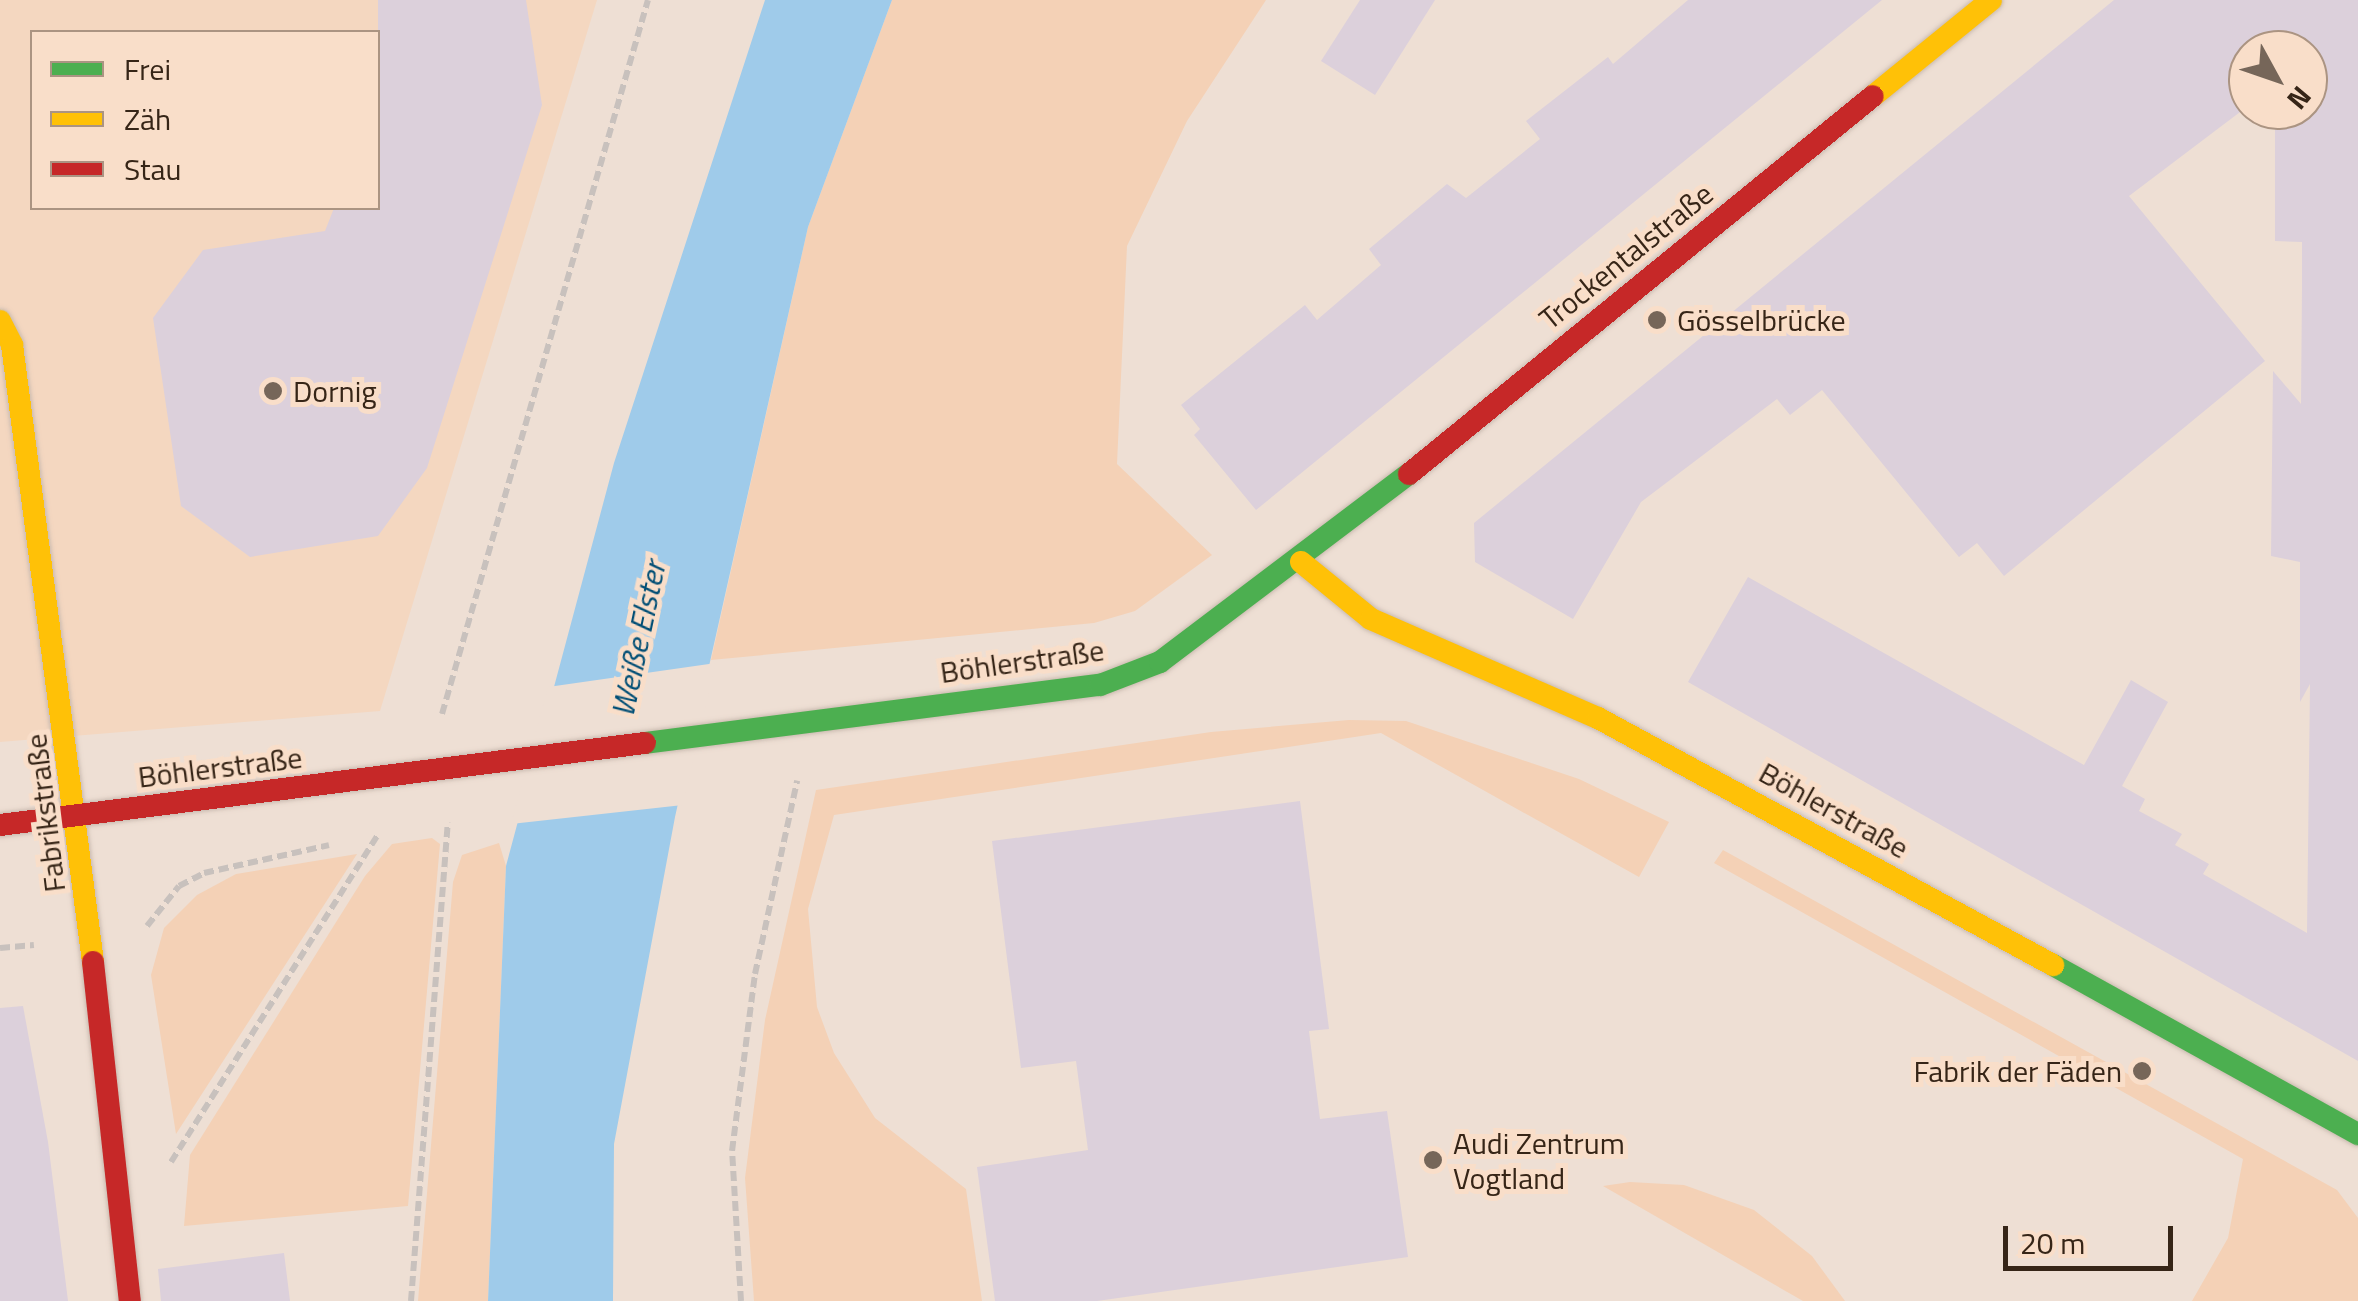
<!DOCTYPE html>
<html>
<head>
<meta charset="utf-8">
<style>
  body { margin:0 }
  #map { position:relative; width:2358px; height:1301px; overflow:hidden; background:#eedfd4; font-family:"Titillium Web",sans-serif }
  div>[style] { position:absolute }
  .built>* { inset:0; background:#f4d7c0 }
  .green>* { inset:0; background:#f4d1b6 }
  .water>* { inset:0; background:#9fcbea }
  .pier>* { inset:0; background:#eedfd4 }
  .building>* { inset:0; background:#dcd0db }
  .path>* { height:6px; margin-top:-3px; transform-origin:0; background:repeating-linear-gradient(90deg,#c8c1bd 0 10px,transparent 0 15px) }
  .roads { filter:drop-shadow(0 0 2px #cabbb0) drop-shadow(0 0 2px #cabbb0) }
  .fast>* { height:22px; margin:-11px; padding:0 11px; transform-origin:11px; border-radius:11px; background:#4caf50 }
  .slow>* { height:22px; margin:-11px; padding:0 11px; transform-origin:11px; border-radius:11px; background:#ffc107 }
  .jam>* { height:22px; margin:-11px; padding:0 11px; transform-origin:11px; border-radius:11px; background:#c62828 }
  .dots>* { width:28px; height:28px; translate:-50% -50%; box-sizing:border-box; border:5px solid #f9dec9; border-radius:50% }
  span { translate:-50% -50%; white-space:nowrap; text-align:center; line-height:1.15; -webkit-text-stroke:10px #f9dec9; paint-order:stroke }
  .street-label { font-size:30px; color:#362517 }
  .poi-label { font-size:30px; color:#362517 }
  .left { translate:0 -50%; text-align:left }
  .right { translate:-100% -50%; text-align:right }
  .water-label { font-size:32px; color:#014e75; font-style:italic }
  .legend { position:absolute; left:30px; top:30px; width:350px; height:180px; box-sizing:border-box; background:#f9dec9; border:2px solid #ab9482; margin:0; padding:12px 18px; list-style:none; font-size:30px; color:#362517 }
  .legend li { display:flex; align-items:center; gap:20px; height:50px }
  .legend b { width:50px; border:2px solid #ab9482 }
  .north { position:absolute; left:2228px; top:30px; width:100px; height:100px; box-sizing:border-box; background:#f9dec9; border:2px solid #ab9482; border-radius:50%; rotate:130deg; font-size:28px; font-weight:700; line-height:40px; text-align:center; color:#362517 }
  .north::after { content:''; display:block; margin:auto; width:35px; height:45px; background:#766659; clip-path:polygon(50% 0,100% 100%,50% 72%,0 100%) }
  .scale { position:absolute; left:2003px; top:1226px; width:170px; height:45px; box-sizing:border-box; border:5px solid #362517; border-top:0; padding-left:12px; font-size:30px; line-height:35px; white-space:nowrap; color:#362517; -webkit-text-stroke:8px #f9dec9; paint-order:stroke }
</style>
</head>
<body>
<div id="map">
  <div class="built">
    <i style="clip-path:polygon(evenodd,0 0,597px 0,380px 711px,0 742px,0 0,32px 32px,378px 32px,378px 208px,32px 208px,32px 32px)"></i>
  </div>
  <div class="green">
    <i style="clip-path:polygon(892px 0,1266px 0,1187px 121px,1127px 246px,1117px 464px,1212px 555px,1135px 611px,1094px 623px,711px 660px,808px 227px)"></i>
    <i style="clip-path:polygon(1349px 720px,1406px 721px,1579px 779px,1669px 822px,1639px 877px,1381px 733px,834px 815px,808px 909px,817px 1007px,834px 1053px,875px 1118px,966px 1189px,982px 1301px,754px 1301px,745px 1178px,765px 1020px,816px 790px,1211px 732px)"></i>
    <i style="clip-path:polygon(432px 838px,440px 844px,408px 1206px,184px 1226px,190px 1155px,365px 876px,392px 844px)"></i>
    <i style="clip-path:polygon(499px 843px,506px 866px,488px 1301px,418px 1301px,453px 882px,462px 855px)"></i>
    <i style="clip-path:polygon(1723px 850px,2337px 1190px,2358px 1218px,2358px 1301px,2192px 1301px,2228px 1238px,2243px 1159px,1714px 863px)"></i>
    <i style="clip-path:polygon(357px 854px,176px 1134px,151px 975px,164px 928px,197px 895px,236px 874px)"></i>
    <i style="clip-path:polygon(1630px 1182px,1684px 1185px,1754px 1210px,1812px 1256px,1845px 1301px,1803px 1301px,1603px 1186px)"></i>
  </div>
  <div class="water">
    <i style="clip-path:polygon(765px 0,892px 0,808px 227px,675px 817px,614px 1144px,613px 1301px,488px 1301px,506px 866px,614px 463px)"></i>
  </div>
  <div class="pier">
    <i style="clip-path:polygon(716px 663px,683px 805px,511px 824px,548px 687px)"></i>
  </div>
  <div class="building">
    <i style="clip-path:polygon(378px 0,526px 0,542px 105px,427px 468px,378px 536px,250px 557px,181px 506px,153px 318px,203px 250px,325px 231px,334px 208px,378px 208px)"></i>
    <i style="clip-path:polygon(1360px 0,1435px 0,1375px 95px,1321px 61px)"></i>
    <i style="clip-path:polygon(1688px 0,1882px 0,1256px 510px,1194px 435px,1200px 429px,1181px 405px,1305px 305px,1317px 320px,1381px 265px,1369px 249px,1447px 184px,1466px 198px,1540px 139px,1526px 121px,1608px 57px,1613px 64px)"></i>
    <i style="clip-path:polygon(2114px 0,2358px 0,2358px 1061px,1688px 682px,1748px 577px,2084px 765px,2131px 680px,2168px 702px,2122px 786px,2145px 799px,2139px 811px,2182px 834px,2175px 845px,2209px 864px,2203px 874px,2307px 933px,2310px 684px,2300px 702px,2300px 562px,2271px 556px,2273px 371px,2301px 404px,2302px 287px,2302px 242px,2275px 241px,2275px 110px,2308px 110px,2308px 50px,2248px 50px,2248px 106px,2129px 196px,2265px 361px,2004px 576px,1977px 543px,1959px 557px,1822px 390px,1790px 415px,1777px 399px,1641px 502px,1573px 619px,1475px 562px,1474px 523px)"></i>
    <i style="clip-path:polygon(1300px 801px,1329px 1029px,1309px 1031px,1320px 1119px,1387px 1111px,1408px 1257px,1097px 1301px,995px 1301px,977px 1167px,1088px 1150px,1076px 1061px,1021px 1068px,992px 841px)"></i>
    <i style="clip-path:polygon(23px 1006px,48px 1142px,68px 1301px,0 1301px,0 1008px)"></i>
    <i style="clip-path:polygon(284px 1253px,290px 1301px,161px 1301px,158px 1269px)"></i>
  </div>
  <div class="path">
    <i style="left:442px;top:714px;width:743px;rotate:-73.91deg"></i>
    <i style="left:147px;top:926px;width:51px;rotate:-51.3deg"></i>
    <i style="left:179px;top:886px;width:28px;rotate:-27deg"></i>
    <i style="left:204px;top:873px;width:128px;rotate:-12.6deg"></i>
    <i style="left:0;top:948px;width:34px;rotate:-5deg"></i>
    <i style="left:171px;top:1162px;width:386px;rotate:-57.7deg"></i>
    <i style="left:411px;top:1301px;width:480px;rotate:-85.6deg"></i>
    <i style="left:741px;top:1301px;width:150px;rotate:-93.4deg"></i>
    <i style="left:732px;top:1151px;width:178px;rotate:-82.6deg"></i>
    <i style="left:755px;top:974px;width:198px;rotate:-77.7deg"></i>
  </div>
  <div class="roads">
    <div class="fast">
      <i style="left:645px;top:743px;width:459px;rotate:-7.3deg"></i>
      <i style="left:1100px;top:685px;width:64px;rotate:-21deg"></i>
      <i style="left:1160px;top:662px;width:312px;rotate:-37.1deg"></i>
      <i style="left:2053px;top:965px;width:349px;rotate:29deg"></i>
    </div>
    <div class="slow">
      <i style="left:1873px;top:96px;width:152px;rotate:-39.1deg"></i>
      <i style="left:0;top:321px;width:27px;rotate:63deg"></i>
      <i style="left:12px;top:345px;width:622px;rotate:82.52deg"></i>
      <i style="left:1301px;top:562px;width:90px;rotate:39.2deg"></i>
      <i style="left:1371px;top:619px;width:248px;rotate:23.6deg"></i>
      <i style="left:1598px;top:718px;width:518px;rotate:28.5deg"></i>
    </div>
    <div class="jam">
      <i style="left:1409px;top:474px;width:598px;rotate:-39.17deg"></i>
      <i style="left:0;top:825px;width:650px;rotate:-7.25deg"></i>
      <i style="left:93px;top:962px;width:341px;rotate:83.8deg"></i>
    </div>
  </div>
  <div class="dots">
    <i style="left:1657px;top:320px;background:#766659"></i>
    <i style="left:273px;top:391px;background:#766659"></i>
    <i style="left:2142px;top:1071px;background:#766659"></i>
    <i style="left:1433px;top:1160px;background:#766659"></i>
  </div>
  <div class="street-label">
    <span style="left:1626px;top:256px;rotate:-39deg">Trockentalstraße</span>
    <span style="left:1022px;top:661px;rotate:-8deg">Böhlerstraße</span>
    <span style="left:220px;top:767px;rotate:-7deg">Böhlerstraße</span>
    <span style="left:1834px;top:810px;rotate:29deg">Böhlerstraße</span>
    <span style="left:45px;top:813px;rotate:-97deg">Fabrikstraße</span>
  </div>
  <div class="poi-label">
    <span class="left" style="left:1677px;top:320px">Gösselbrücke</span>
    <span class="left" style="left:293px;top:391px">Dornig</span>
    <span class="right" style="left:2122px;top:1071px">Fabrik der Fäden</span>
    <span class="left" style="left:1453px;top:1160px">Audi Zentrum<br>Vogtland</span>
  </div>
  <div class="water-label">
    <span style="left:638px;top:639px;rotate:-78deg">Weiße Elster</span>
  </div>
  <ul class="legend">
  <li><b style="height:12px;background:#4caf50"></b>Frei</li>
  <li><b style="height:12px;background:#ffc107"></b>Zäh</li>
  <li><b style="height:12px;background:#c62828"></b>Stau</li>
  </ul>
  <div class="north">N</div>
  <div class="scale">20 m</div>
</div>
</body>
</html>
